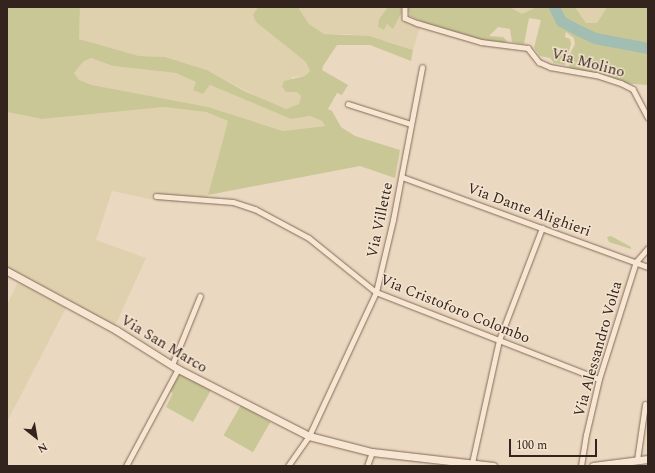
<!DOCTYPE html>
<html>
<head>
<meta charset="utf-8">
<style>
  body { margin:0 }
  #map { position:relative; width:655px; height:473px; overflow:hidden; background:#ebd8c0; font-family:Spectral,serif }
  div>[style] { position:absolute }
  .farmland>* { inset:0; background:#e0d1ae }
  .green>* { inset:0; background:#c8c795; transform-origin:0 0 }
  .river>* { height:11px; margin:-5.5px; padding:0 5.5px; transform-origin:5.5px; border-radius:5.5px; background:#a2bdb1 }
  .roads { filter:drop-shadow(0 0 1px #836959) drop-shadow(0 0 1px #836959) }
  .street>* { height:4.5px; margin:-2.25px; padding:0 2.25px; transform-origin:2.25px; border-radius:2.25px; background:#f7e6d2 }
  .secondary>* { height:7px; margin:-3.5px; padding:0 3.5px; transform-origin:3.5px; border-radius:3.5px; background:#f7e6d2 }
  span { translate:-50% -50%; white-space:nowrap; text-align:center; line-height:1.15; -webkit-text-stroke:3px #f3e3cf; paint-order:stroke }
  .street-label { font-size:15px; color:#33241d }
  .frame { position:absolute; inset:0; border:8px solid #33241d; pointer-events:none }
  .north { position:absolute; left:16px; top:417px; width:40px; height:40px; -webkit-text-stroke:3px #f3e3cf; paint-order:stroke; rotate:149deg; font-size:11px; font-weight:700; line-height:16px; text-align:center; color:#33241d }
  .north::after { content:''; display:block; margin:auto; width:14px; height:18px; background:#33241d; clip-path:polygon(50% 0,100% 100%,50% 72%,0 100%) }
  .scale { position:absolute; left:509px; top:439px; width:88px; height:18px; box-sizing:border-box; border:2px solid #33241d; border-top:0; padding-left:5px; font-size:12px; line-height:14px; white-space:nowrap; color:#33241d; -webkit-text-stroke:3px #f3e3cf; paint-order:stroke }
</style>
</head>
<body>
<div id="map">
  <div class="farmland">
    <i style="clip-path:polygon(80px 7px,258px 7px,256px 22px,307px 62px,310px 71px,305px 76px,291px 77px,301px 96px,299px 104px,286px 109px,272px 105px,207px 70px,165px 57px,139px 56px,79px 39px)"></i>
    <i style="clip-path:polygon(298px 7px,388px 7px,379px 19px,393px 28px,399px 18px,420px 26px,413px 50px,390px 42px,347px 34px,324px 34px,309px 24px)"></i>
    <i style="clip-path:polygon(510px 7px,537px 7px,538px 8px,522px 14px)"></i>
    <i style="clip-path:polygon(575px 7px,607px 7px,597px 23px,586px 23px)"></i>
    <i style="clip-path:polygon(91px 58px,113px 66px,176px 73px,196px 82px,203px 94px,210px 85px,291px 119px,310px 116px,322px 121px,325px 126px,283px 131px,208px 107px,92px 85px,79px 80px,74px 73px,83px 62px)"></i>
    <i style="clip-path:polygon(164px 107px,206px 112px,228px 121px,206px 203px,154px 200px,112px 191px,96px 240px,146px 258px,115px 326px,7px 268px,7px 112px,42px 119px)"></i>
    <i style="clip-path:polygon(18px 282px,66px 308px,7px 422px,7px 305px)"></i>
  </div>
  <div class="green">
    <i style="clip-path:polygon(evenodd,7px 7px,80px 7px,79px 39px,139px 56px,165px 57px,207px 70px,244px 91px,286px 109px,299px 104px,301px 96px,297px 92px,286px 92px,282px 87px,284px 81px,305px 76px,310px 71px,306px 62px,256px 22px,253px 15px,258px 7px,298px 7px,309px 24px,324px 34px,369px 36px,413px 50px,411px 61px,370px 45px,337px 45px,323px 66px,322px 70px,348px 85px,342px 95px,337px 93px,328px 109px,332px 111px,341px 127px,355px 136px,400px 150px,395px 178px,360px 166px,208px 195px,228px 121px,206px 112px,164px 107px,42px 119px,7px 112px,7px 7px,91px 58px,113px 66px,176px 73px,196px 82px,193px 90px,203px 94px,210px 85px,291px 119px,310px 116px,322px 121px,325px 126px,283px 131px,208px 107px,92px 85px,79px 80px,74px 73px,83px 62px,91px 58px)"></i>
    <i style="clip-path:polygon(388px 7px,401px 7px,401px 14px,393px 29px,387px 24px,384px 30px,378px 27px,379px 19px)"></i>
    <i style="clip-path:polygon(408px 7px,510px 7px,522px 14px,537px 7px,551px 7px,560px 21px,595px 39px,648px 50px,648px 85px,622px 83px,569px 68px,570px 54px,575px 44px,574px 38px,566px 32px,565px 37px,570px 39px,571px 44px,565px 65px,554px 63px,550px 58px,540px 56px,534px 48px,541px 20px,529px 18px,524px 44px,512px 42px,510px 29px,498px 27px,489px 36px,503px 37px,507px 41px,503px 43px,476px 39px,431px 26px,410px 16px)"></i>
    <i style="clip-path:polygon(555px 7px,575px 7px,586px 23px,597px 23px,607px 7px,648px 7px,648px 48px,595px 37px,561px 20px)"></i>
    <i style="clip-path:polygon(611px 236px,631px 247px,631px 249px,609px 242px,607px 237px)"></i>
    <i style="clip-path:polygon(178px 372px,211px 390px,193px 422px,166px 407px,173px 393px,168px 390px)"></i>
    <i style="left:241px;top:405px;width:34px;height:35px;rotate:30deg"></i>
  </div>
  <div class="river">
    <i style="left:554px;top:7px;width:16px;rotate:63deg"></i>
    <i style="left:561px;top:21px;width:21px;rotate:28deg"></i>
    <i style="left:580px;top:31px;width:17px;rotate:25deg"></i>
    <i style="left:595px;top:38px;width:54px;rotate:10.7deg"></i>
  </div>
  <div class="roads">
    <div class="street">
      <i style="left:405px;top:7px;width:11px;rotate:90deg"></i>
      <i style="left:405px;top:18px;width:13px;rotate:23deg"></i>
      <i style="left:417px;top:23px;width:67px;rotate:16.5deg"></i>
      <i style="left:481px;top:42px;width:47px;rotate:7.3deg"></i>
      <i style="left:528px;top:48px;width:18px;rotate:52deg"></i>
      <i style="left:539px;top:62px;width:12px;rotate:24deg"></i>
      <i style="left:550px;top:67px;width:47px;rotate:9.9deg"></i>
      <i style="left:596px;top:75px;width:26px;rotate:18deg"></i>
      <i style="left:621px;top:83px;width:13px;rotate:27deg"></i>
      <i style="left:633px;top:89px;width:32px;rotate:62deg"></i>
      <i style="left:348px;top:104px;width:66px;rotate:17.6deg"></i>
      <i style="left:402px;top:177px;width:262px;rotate:20.1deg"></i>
      <i style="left:156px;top:196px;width:77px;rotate:4.5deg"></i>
      <i style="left:233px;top:202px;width:23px;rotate:18deg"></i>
      <i style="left:255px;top:209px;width:61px;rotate:28.2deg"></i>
      <i style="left:309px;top:238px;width:86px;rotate:38.9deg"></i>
      <i style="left:376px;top:292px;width:239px;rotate:21.3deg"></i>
      <i style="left:172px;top:365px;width:74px;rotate:-67.9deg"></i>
      <i style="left:637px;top:460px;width:56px;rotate:-81.7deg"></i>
      <i style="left:472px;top:463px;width:126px;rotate:-77.6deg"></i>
      <i style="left:499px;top:340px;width:120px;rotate:-69deg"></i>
      <i style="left:126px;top:466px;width:110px;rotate:-61.8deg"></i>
      <i style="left:288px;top:466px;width:37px;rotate:-55deg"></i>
      <i style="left:309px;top:436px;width:159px;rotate:-65deg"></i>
      <i style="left:376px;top:292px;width:74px;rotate:-76.7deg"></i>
      <i style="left:393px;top:220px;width:155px;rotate:-79.2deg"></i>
      <i style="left:367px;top:466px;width:15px;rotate:-70deg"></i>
      <i style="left:581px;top:466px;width:31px;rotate:-81deg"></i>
      <i style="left:586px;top:435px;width:57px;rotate:-76.9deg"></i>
      <i style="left:599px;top:379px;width:123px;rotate:-72.5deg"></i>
      <i style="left:636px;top:262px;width:18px;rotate:-49deg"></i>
    </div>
    <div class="secondary">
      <i style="left:7px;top:271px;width:124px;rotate:28.4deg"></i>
      <i style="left:116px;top:330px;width:73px;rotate:32.2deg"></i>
      <i style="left:178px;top:369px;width:147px;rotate:27.1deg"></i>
      <i style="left:309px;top:436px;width:65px;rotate:14.3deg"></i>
      <i style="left:372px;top:452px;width:122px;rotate:6.6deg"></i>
      <i style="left:593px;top:466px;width:55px;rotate:-7.3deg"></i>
    </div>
  </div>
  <div class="street-label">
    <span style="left:588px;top:63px;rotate:15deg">Via Molino</span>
    <span style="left:529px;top:210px;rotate:20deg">Via Dante Alighieri</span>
    <span style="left:380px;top:220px;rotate:-78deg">Via Villette</span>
    <span style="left:455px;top:309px;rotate:22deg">Via Cristoforo Colombo</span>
    <span style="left:164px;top:344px;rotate:31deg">Via San Marco</span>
    <span style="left:598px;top:349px;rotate:-74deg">Via Alessandro Volta</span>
  </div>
  <div class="frame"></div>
  <div class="north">N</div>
  <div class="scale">100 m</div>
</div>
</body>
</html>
